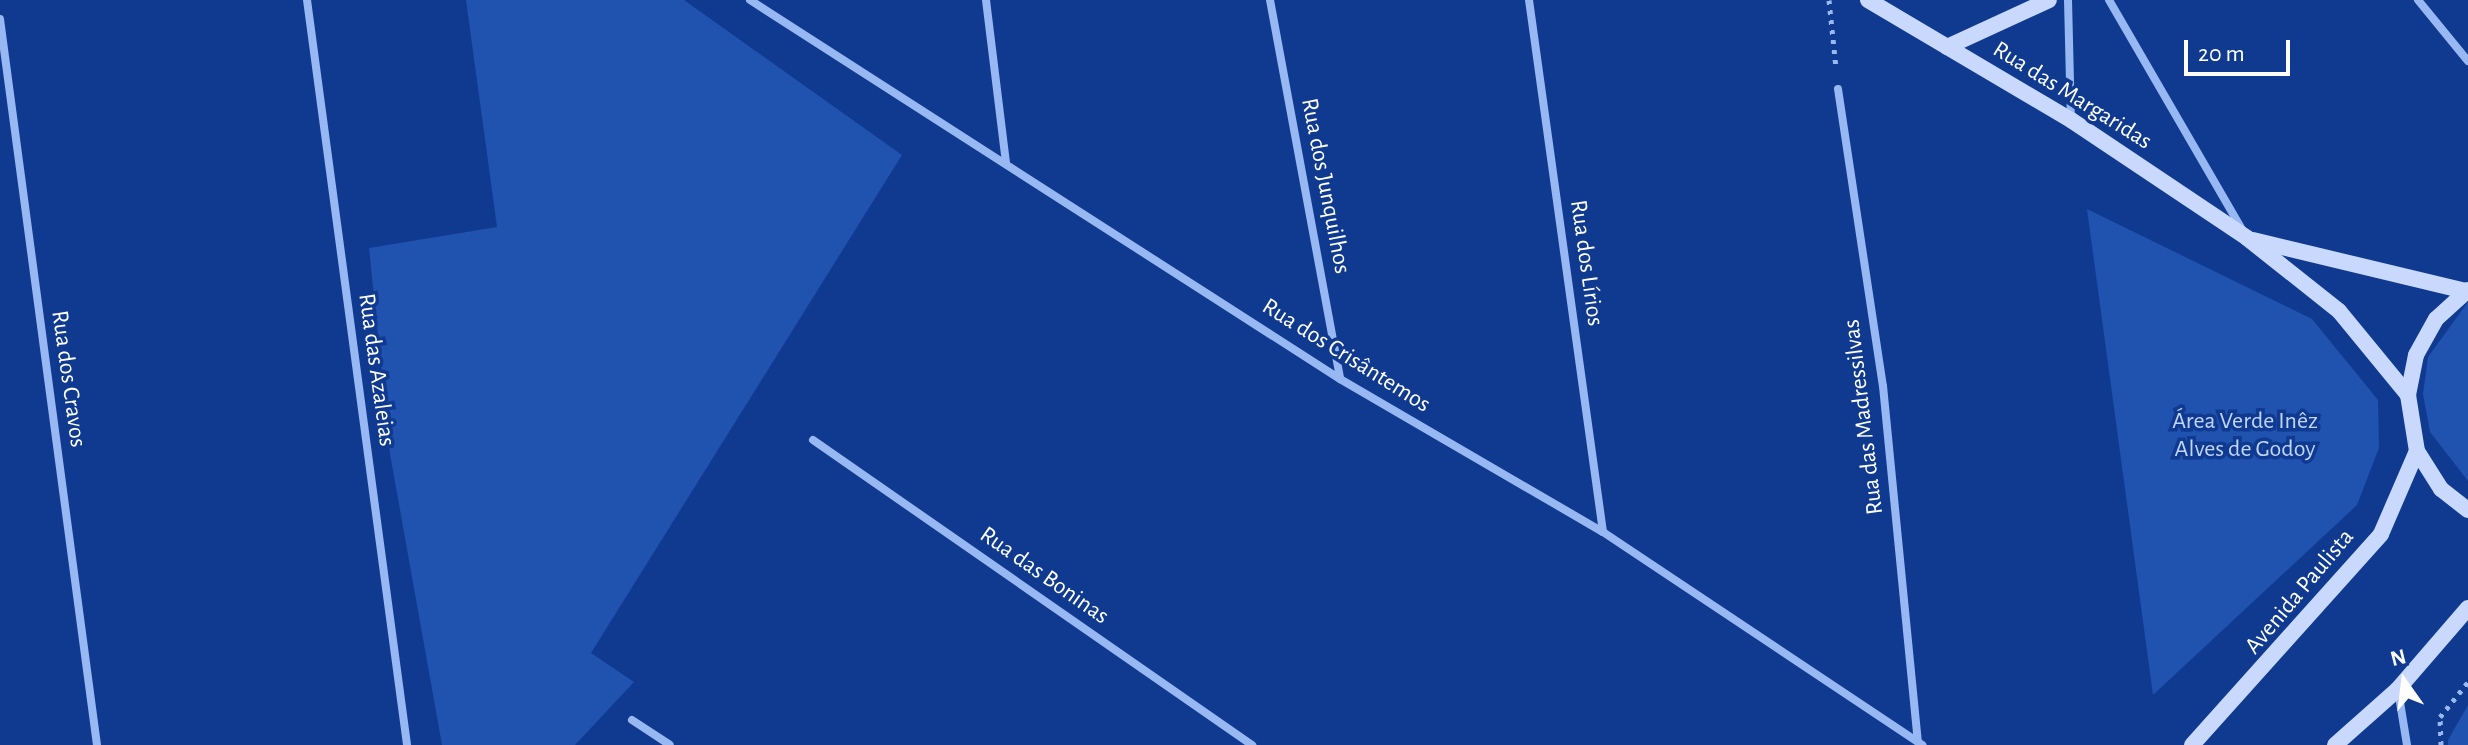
<!DOCTYPE html>
<html>
<head>
<meta charset="utf-8">
<style>
  body { margin:0 }
  #map { position:relative; width:2468px; height:745px; overflow:hidden; background:#0f3a90; font-family:"Alegreya Sans",sans-serif }
  div>[style] { position:absolute }
  .green>* { inset:0; background:#2052b0 }
  .path>* { height:5px; margin-top:-2.5px; transform-origin:0; background:repeating-linear-gradient(90deg,#98b8f3 0 4px,transparent 0 10px) }
  .street>* { height:8px; margin:-4px; padding:0 4px; transform-origin:4px; border-radius:4px; background:#98b8f3 }
  .secondary>* { height:16px; margin:-8px; padding:0 8px; transform-origin:8px; border-radius:8px; background:#c8d9fd }
  span { translate:-50% -50%; white-space:nowrap; text-align:center; line-height:1.15; -webkit-text-stroke:7px #0f3a90; paint-order:stroke }
  .street-label { font-size:24px; color:#fff }
  .park-label { font-size:24px; color:#c0d6fe }
  .north { position:absolute; left:2364px; top:641px; width:80px; height:80px; -webkit-text-stroke:6px #0f3a90; paint-order:stroke; rotate:346deg; font-size:22px; font-weight:700; line-height:32px; text-align:center; color:#fff }
  .north::after { content:''; display:block; margin:auto; width:28px; height:36px; background:#fff; clip-path:polygon(50% 0,100% 100%,50% 72%,0 100%) }
  .scale { position:absolute; left:2184px; top:40px; width:106px; height:36px; box-sizing:border-box; border:4px solid #fff; border-top:0; padding-left:10px; font-size:24px; line-height:28px; white-space:nowrap; color:#fff; -webkit-text-stroke:6px #0f3a90; paint-order:stroke }
</style>
</head>
<body>
<div id="map">
  <div class="green">
    <i style="clip-path:polygon(466px 0,684px 0,902px 155px,591px 653px,634px 682px,575px 745px,442px 745px,390px 454px,369px 248px,497px 227px)"></i>
    <i style="clip-path:polygon(2087px 209px,2312px 319px,2378px 400px,2379px 448px,2357px 505px,2153px 695px)"></i>
    <i style="clip-path:polygon(2468px 302px,2468px 481px,2430px 432px,2423px 394px,2428px 357px)"></i>
    <i style="clip-path:polygon(2468px 705px,2468px 745px,2448px 745px,2448px 740px)"></i>
  </div>
  <div class="path">
    <i style="left:1829px;top:0;width:68px;rotate:84.1deg"></i>
    <i style="left:2441px;top:745px;width:28px;rotate:-92deg"></i>
    <i style="left:2440px;top:717px;width:45px;rotate:-51.3deg"></i>
  </div>
  <div class="street">
    <i style="left:307px;top:0;width:752px;rotate:82.35deg"></i>
    <i style="left:750px;top:0;width:701px;rotate:32.72deg"></i>
    <i style="left:1340px;top:379px;width:304px;rotate:30.2deg"></i>
    <i style="left:1603px;top:532px;width:384px;rotate:33.7deg"></i>
    <i style="left:986px;top:0;width:165px;rotate:83deg"></i>
    <i style="left:1270px;top:0;width:385px;rotate:79.5deg"></i>
    <i style="left:1529px;top:0;width:537px;rotate:82.08deg"></i>
    <i style="left:2068px;top:0;width:119px;rotate:88.6deg"></i>
    <i style="left:2109px;top:0;width:267px;rotate:59.9deg"></i>
    <i style="left:2418px;top:0;width:79px;rotate:50.7deg"></i>
    <i style="left:0;top:19px;width:732px;rotate:82.39deg"></i>
    <i style="left:1838px;top:89px;width:300px;rotate:81.4deg"></i>
    <i style="left:1883px;top:386px;width:357px;rotate:84.4deg"></i>
    <i style="left:813px;top:440px;width:535px;rotate:34.79deg"></i>
    <i style="left:2398px;top:690px;width:56px;rotate:80.7deg"></i>
    <i style="left:632px;top:720px;width:45px;rotate:33.3deg"></i>
  </div>
  <div class="secondary">
    <i style="left:1868px;top:0;width:236px;rotate:30.6deg"></i>
    <i style="left:2071px;top:120px;width:212px;rotate:33.8deg"></i>
    <i style="left:2247px;top:238px;width:117px;rotate:38.4deg"></i>
    <i style="left:2339px;top:311px;width:109px;rotate:50.6deg"></i>
    <i style="left:1947px;top:47px;width:112px;rotate:-24.7deg"></i>
    <i style="left:2253px;top:240px;width:219px;rotate:13.5deg"></i>
    <i style="left:2468px;top:290px;width:43px;rotate:137.8deg"></i>
    <i style="left:2436px;top:319px;width:41px;rotate:119.1deg"></i>
    <i style="left:2416px;top:355px;width:41px;rotate:101.3deg"></i>
    <i style="left:2408px;top:395px;width:57px;rotate:80.9deg"></i>
    <i style="left:2417px;top:451px;width:45px;rotate:57.7deg"></i>
    <i style="left:2441px;top:489px;width:34px;rotate:38deg"></i>
    <i style="left:2192px;top:745px;width:283px;rotate:-48.1deg"></i>
    <i style="left:2381px;top:534px;width:90px;rotate:-66.6deg"></i>
    <i style="left:2335px;top:745px;width:84px;rotate:-41.6deg"></i>
    <i style="left:2398px;top:689px;width:107px;rotate:-49.2deg"></i>
  </div>
  <div class="street-label">
    <span style="left:2072px;top:96px;rotate:32deg">Rua das Margaridas</span>
    <span style="left:1325px;top:186px;rotate:79deg">Rua dos Junquilhos</span>
    <span style="left:1586px;top:263px;rotate:82deg">Rua dos Lírios</span>
    <span style="left:1346px;top:356px;rotate:32deg">Rua dos Crisântemos</span>
    <span style="left:376px;top:370px;rotate:82deg">Rua das Azaleias</span>
    <span style="left:68px;top:379px;rotate:82deg">Rua dos Cravos</span>
    <span style="left:1864px;top:417px;rotate:-97deg">Rua das Madressilvas</span>
    <span style="left:1044px;top:576px;rotate:35deg">Rua das Boninas</span>
    <span style="left:2300px;top:592px;rotate:-50deg">Avenida Paulista</span>
  </div>
  <div class="park-label">
    <span style="left:2245px;top:436px">Área Verde Inêz<br>Alves de Godoy</span>
  </div>
  <div class="north">N</div>
  <div class="scale">20 m</div>
</div>
</body>
</html>
